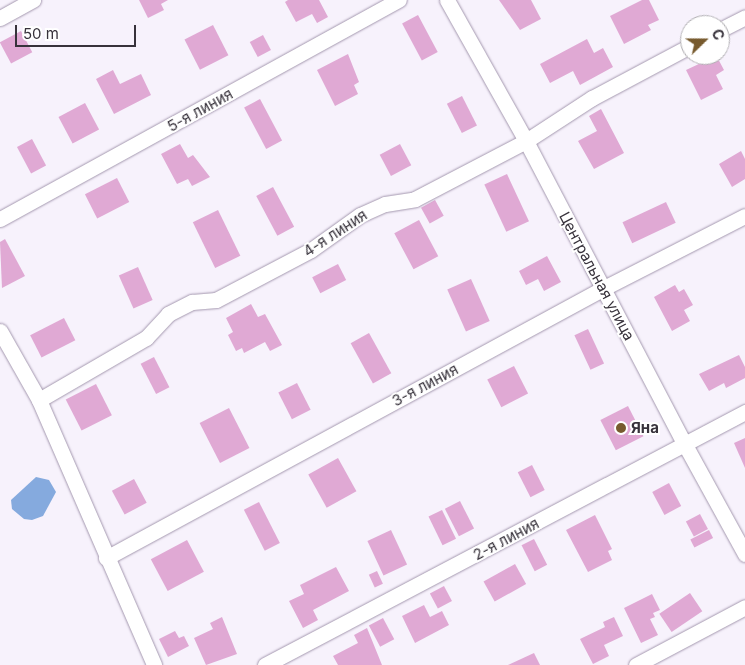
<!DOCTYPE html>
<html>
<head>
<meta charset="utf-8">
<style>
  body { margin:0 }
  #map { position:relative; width:745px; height:665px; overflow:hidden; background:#f7f2fc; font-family:Inter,sans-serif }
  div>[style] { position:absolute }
  .water>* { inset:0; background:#85aade }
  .building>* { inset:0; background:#e0a9d4; transform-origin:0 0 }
  .roads { filter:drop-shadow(0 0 1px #a498af) drop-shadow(0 0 1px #a498af) }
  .minor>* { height:15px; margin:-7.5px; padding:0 7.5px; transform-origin:7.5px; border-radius:7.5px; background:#fff }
  .dots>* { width:14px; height:14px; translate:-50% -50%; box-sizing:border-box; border:2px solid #fff; border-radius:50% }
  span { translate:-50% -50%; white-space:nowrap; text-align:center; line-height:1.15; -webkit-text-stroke:4px #fff; paint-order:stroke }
  .street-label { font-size:15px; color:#37323b }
  .poi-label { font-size:15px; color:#37323b; font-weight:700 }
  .left { translate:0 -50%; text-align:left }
  .north { position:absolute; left:680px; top:15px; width:50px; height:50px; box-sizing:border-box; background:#fff; border:1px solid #afadb1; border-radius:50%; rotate:68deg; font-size:14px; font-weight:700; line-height:20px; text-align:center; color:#37323b }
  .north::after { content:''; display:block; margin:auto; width:18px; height:22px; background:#775a2e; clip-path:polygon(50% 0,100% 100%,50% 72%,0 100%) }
  .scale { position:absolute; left:15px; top:25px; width:121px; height:22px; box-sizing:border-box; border:2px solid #37323b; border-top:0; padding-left:6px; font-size:15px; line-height:18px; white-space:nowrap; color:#37323b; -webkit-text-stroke:4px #fff; paint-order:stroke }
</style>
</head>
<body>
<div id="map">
  <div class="water">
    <i style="clip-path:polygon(36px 477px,49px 480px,56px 492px,43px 516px,32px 520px,24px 519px,12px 509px,11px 500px)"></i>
  </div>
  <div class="building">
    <i style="clip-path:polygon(139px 0,168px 0,161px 4px,164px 10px,148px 18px)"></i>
    <i style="clip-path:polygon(288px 0,319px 0,328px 17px,317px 23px,312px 14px,296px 22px,285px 2px)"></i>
    <i style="clip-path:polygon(499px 0,531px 0,541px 19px,520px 30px)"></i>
    <i style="clip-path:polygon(642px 0,649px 0,659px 20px,648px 25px,651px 30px,624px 44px,610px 16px)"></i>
    <i style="left:418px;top:15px;width:42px;height:18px;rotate:62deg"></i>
    <i style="left:213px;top:25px;width:34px;height:32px;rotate:63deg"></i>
    <i style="left:21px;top:31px;width:24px;height:24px;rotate:62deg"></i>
    <i style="left:263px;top:35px;width:17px;height:15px;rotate:62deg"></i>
    <i style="clip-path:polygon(587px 39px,594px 53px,603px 48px,613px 67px,580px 85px,573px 71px,550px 83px,540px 64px)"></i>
    <i style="clip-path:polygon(348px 54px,359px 82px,354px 85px,358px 94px,335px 106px,317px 70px)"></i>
    <i style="clip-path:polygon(699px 55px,716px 55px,724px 70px,716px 75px,723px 89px,701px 100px,686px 70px,701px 63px)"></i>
    <i style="clip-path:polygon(113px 70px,120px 84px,141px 74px,151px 95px,114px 114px,96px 79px)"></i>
    <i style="left:462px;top:96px;width:33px;height:17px;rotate:63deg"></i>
    <i style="left:260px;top:99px;width:47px;height:18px;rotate:62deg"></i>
    <i style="left:85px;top:103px;width:30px;height:30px;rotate:62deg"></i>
    <i style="clip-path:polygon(601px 109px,624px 153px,594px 169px,578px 141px,597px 131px,589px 116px)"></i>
    <i style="left:32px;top:139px;width:30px;height:17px;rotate:62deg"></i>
    <i style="clip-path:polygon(180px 144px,188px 158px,193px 155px,210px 177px,192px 186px,188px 179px,177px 184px,161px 154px)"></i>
    <i style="left:400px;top:144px;width:24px;height:23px;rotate:62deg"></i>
    <i style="clip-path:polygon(741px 151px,745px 159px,745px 179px,732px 187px,719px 164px)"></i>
    <i style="left:507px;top:174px;width:52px;height:25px;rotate:65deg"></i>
    <i style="left:117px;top:178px;width:27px;height:36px;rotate:63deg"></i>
    <i style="left:273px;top:187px;width:45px;height:19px;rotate:62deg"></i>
    <i style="left:435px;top:200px;width:18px;height:16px;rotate:61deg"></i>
    <i style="left:666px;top:202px;width:23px;height:48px;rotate:65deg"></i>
    <i style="left:218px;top:210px;width:51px;height:28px;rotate:64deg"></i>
    <i style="left:419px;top:220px;width:41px;height:28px;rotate:62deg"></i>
    <i style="clip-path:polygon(5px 239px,25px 276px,2px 288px,0 242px)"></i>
    <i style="clip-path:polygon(547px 256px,561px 282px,544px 291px,538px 279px,526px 285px,519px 271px)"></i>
    <i style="left:338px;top:264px;width:18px;height:29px;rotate:63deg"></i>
    <i style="left:138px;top:267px;width:36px;height:21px;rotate:66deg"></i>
    <i style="left:471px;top:279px;width:46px;height:26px;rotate:66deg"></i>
    <i style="clip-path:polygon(675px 285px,679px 292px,684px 289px,693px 305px,684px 310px,690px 321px,672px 331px,654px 297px)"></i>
    <i style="clip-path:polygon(251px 304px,258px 317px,265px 314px,282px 345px,270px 351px,265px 342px,244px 353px,242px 348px,236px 351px,228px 335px,233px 332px,226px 318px)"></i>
    <i style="left:64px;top:318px;width:25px;height:38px;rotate:63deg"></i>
    <i style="left:588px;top:329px;width:38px;height:15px;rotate:65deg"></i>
    <i style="left:369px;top:333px;width:46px;height:21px;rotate:61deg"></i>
    <i style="clip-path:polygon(739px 355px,745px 367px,745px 378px,726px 388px,724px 383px,709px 391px,699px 374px)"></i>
    <i style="left:154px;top:357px;width:34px;height:15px;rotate:63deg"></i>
    <i style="left:514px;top:366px;width:31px;height:30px;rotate:63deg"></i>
    <i style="left:297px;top:383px;width:30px;height:21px;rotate:63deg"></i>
    <i style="left:96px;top:384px;width:35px;height:34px;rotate:63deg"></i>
    <i style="left:628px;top:406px;width:34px;height:31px;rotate:63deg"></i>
    <i style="left:229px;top:408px;width:45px;height:33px;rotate:63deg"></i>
    <i style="clip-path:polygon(745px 438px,745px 468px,734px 443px)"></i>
    <i style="left:338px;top:458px;width:38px;height:34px;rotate:61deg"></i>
    <i style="left:532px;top:465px;width:28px;height:16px;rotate:63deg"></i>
    <i style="left:134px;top:479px;width:27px;height:25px;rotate:62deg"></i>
    <i style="left:669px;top:483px;width:26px;height:19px;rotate:62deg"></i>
    <i style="left:460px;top:501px;width:31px;height:17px;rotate:63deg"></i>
    <i style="left:259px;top:502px;width:46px;height:17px;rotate:63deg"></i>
    <i style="left:442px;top:510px;width:32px;height:15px;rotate:64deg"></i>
    <i style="left:700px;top:514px;width:17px;height:16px;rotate:62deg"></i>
    <i style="clip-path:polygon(595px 515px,612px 549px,608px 551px,612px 560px,588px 572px,566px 530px)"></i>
    <i style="left:391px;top:530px;width:38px;height:26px;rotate:65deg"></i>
    <i style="left:709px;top:530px;width:9px;height:21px;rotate:63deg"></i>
    <i style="left:534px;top:539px;width:29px;height:14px;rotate:63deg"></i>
    <i style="left:187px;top:540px;width:36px;height:41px;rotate:62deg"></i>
    <i style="left:515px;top:564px;width:23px;height:36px;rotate:61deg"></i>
    <i style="clip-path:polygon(336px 567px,349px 591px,313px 610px,318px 620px,303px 628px,289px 601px,304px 594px,300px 585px)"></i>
    <i style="left:377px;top:571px;width:14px;height:9px;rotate:65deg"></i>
    <i style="left:444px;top:586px;width:17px;height:16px;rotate:62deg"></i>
    <i style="left:690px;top:593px;width:22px;height:37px;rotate:56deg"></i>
    <i style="clip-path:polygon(652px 594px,660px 610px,653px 613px,655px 617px,650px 619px,658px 635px,641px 643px,624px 608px)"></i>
    <i style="clip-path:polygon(424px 605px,430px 617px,442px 611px,449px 625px,415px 643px,402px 616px)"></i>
    <i style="clip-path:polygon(222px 617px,237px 654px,206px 665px,194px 638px,213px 629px,210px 623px)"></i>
    <i style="clip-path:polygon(614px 617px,623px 636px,604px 645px,609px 656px,593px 664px,580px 639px,605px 627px,603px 622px)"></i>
    <i style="left:383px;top:618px;width:24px;height:16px;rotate:62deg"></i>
    <i style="clip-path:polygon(367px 628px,382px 665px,338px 665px,333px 656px,358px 643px,354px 635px)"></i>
    <i style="clip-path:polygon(175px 631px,179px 638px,184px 636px,189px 646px,168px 657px,159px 639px)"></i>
    <i style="clip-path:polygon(534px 653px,540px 665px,508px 665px)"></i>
  </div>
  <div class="roads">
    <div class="minor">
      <i style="left:447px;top:0;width:162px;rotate:60.7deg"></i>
      <i style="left:526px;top:141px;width:341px;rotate:62.4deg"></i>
      <i style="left:684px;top:443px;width:127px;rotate:61.2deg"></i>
      <i style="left:0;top:18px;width:38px;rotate:-29deg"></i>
      <i style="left:720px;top:30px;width:28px;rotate:-27deg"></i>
      <i style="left:0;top:219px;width:455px;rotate:-28.8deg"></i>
      <i style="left:0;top:331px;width:79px;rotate:60.5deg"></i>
      <i style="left:39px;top:400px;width:289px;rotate:66.5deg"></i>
      <i style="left:39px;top:400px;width:124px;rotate:-30.1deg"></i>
      <i style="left:146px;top:338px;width:33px;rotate:-47deg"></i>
      <i style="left:168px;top:314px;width:27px;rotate:-27deg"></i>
      <i style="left:192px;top:302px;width:24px;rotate:-5deg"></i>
      <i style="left:216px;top:300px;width:107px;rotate:-27.8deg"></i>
      <i style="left:311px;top:250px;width:60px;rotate:-35.5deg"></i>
      <i style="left:360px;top:215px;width:27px;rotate:-24deg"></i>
      <i style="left:385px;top:204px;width:30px;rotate:-9deg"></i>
      <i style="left:415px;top:199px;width:125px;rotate:-27.6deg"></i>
      <i style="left:526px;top:141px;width:79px;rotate:-33.1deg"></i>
      <i style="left:592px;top:98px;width:111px;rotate:-28deg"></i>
      <i style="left:106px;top:558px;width:566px;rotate:-28.47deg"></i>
      <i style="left:604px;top:288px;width:158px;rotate:-27.1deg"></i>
      <i style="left:265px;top:665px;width:543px;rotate:-27.79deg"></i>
      <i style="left:636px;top:665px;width:123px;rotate:-28deg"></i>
    </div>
  </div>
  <div class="dots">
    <i style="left:621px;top:428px;background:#775a2e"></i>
  </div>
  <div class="street-label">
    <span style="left:200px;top:110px;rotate:-29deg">5-я линия</span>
    <span style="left:335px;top:233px;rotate:-33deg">4-я линия</span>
    <span style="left:597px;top:276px;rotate:62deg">Центральная улица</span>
    <span style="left:425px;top:385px;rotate:-28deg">3-я линия</span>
    <span style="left:506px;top:539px;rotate:-28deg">2-я линия</span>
  </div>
  <div class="poi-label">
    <span class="left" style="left:631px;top:428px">Яна</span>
  </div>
  <div class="north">С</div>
  <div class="scale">50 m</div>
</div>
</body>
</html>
